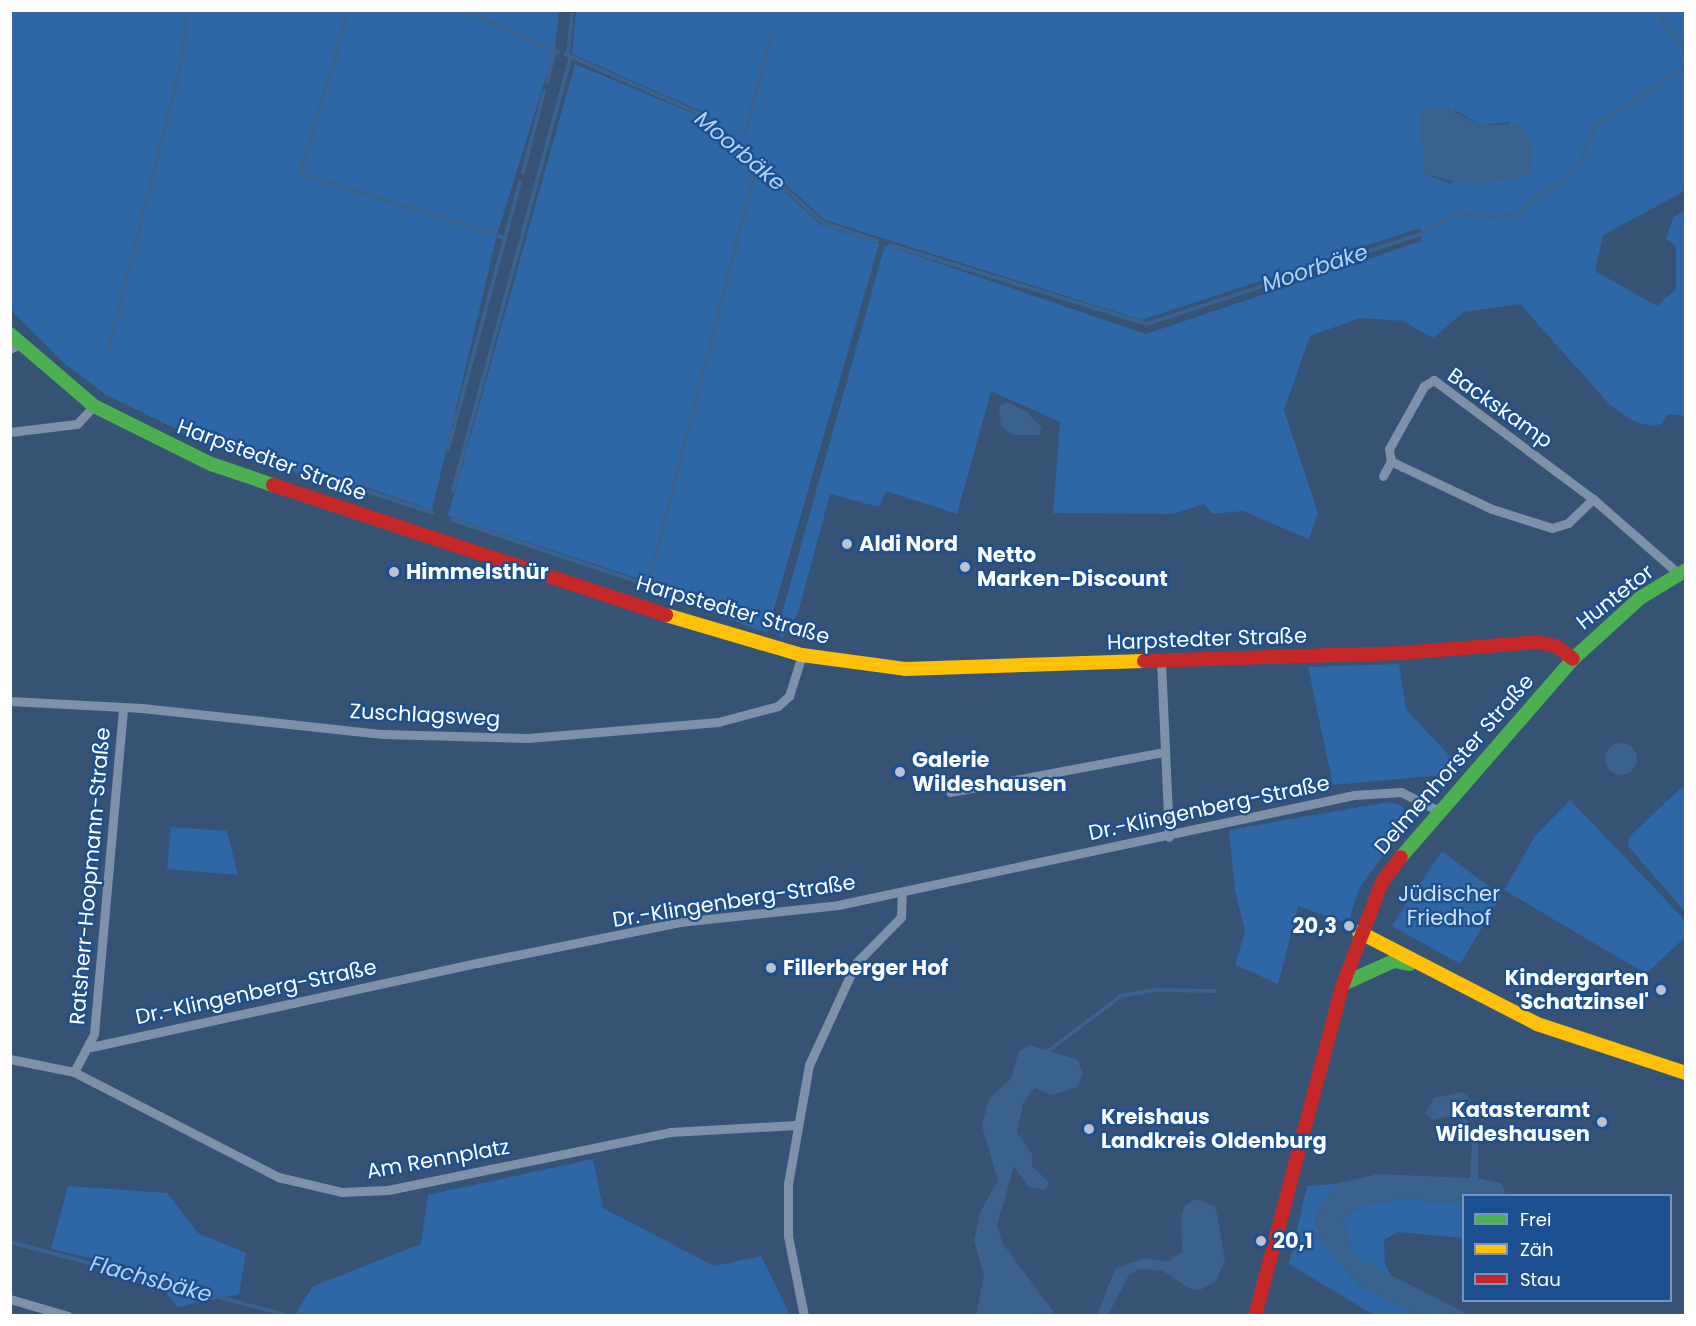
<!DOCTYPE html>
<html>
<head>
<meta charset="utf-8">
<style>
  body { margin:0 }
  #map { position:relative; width:1696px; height:1326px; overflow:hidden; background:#365274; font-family:Poppins,sans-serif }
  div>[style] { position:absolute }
  .green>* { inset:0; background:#2f66a5 }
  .water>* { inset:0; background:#3b618d }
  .round { border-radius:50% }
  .stream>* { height:4px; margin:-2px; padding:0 2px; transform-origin:2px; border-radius:2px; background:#3b618d }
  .street>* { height:9px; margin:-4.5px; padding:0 4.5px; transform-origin:4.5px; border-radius:4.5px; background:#7d92a8 }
  .fast>* { height:14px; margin:-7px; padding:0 7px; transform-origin:7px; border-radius:7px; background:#4caf50 }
  .slow>* { height:14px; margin:-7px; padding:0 7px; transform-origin:7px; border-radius:7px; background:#ffc107 }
  .jam>* { height:14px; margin:-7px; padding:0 7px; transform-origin:7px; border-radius:7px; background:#c62828 }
  .dots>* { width:16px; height:16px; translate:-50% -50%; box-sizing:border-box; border:3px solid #1b4f8f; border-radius:50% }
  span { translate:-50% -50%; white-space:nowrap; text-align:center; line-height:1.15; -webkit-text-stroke:4.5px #1b4f8f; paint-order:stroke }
  .street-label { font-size:21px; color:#fff }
  .poi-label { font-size:21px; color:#fff; font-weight:700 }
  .left { translate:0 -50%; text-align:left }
  .right { translate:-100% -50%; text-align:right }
  .park-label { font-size:21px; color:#cfe3fa }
  .water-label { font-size:22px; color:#b5d3f5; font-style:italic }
  .frame { position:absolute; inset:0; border:12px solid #fff; pointer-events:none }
  .legend { position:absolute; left:1462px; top:1194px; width:210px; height:108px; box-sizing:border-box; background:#1b4f8f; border:2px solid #7695bc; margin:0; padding:8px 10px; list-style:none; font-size:18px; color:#fff }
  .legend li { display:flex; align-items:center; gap:12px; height:30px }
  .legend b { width:30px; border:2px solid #7695bc }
</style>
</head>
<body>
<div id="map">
  <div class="green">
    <i style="clip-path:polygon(11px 10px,559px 11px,555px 48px,497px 235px,432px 510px,357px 484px,354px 491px,212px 447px,105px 394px,66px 365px,11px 310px)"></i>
    <i style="clip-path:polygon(evenodd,576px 10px,1685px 11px,1685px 191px,1603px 235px,1595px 271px,1657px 306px,1676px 289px,1676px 246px,1666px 239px,1673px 218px,1685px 209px,1685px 416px,1668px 414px,1662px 424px,1651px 426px,1633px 421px,1610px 405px,1520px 304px,1464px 312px,1433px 338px,1403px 321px,1360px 318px,1310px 336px,1284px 410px,1318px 513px,1309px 539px,1243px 511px,1212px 514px,1204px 504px,1173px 514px,1053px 513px,1060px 422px,991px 391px,957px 514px,886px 491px,879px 507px,830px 494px,798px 613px,781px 640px,779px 624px,885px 245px,1146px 334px,1422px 241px,1420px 228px,1142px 320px,825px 220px,705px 113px,572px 54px,576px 10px,1455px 110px,1480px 125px,1511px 122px,1451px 184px,1425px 174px,1455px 110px)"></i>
    <i style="clip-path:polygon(575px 64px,704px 118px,821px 225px,879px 244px,767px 633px,644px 588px,646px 581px,448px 516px)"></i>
    <i style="clip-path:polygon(1399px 664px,1406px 709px,1457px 764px,1442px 775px,1333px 785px,1308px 667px)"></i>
    <i style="clip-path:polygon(1685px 784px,1685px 912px,1628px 846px,1629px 837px)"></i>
    <i style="clip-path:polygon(1570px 800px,1685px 920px,1685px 937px,1646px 974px,1504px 890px,1535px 836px)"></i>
    <i style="clip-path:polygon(1388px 802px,1402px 806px,1410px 820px,1359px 888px,1348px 924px,1298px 906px,1278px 984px,1235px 965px,1245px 931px,1235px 891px,1229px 830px)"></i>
    <i style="clip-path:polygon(171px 827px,227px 831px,238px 875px,167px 869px)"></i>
    <i style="clip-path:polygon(1442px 851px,1501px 896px,1460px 964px,1392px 926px)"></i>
    <i style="clip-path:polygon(593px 1159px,603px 1208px,714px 1266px,761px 1256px,790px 1315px,295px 1315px,313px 1286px,421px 1244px,428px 1195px)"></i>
    <i style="clip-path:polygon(1334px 1184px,1315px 1219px,1321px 1241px,1359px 1286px,1418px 1315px,1374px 1315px,1289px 1264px,1307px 1186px)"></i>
    <i style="clip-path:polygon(68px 1186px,167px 1193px,198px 1233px,246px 1253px,239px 1294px,178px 1307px,146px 1271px,51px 1249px)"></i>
    <i style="clip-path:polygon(1403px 1198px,1463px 1204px,1463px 1238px,1398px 1232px,1384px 1240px,1385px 1264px,1394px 1280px,1354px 1256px,1343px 1219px,1364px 1205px)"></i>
  </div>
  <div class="water">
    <i style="clip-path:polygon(1432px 107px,1445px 107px,1480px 125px,1522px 124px,1533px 149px,1530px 174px,1473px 186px,1425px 174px,1419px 116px)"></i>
    <i style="clip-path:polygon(1006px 402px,1026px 411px,1042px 428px,1039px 435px,1012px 435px,1001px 427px,999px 406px)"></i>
    <i class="round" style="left:1605px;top:743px;width:32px;height:32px"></i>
    <i style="clip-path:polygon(1030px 1045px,1078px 1060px,1083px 1075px,1076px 1088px,1052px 1095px,1034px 1088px,1023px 1104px,1017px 1132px,1032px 1154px,1032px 1166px,1049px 1182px,1046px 1190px,1029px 1187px,1014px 1167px,997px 1225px,1003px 1244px,1056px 1315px,976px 1315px,984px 1275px,974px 1241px,981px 1210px,998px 1181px,982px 1126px,989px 1099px,1011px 1078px,1019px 1051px)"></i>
    <i style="clip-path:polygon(1462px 1092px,1471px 1099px,1467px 1123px,1478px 1144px,1478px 1178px,1501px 1183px,1506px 1195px,1464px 1196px,1463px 1204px,1403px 1198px,1364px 1205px,1343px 1219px,1354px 1256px,1469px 1315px,1418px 1315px,1359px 1286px,1321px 1241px,1315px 1219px,1334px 1184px,1378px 1174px,1470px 1178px,1472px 1143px,1457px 1115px,1433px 1120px,1425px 1114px,1434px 1098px)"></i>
    <i style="clip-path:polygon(1196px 1199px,1215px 1206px,1217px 1214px,1225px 1260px,1216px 1281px,1200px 1290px,1188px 1288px,1163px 1271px,1139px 1269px,1129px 1275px,1108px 1315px,1097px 1315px,1115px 1269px,1144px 1258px,1167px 1262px,1182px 1252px,1181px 1218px,1185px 1205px)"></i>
  </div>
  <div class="stream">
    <i style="left:349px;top:10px;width:170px;rotate:106.7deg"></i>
    <i style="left:300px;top:173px;width:215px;rotate:17.6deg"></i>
    <i style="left:462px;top:10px;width:105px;rotate:23.6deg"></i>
    <i style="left:1656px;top:10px;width:52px;rotate:54.5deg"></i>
    <i style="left:778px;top:14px;width:4px;rotate:-76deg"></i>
    <i style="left:565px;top:54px;width:153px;rotate:23.9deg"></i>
    <i style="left:705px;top:116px;width:159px;rotate:42.2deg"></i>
    <i style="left:823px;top:223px;width:57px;rotate:18.4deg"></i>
    <i style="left:568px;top:55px;width:41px;rotate:-84.4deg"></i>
    <i style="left:547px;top:82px;width:32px;rotate:-76deg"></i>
    <i style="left:745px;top:133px;width:108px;rotate:-74.9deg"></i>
    <i style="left:523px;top:172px;width:83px;rotate:-75.3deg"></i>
    <i style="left:890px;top:245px;width:269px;rotate:17.1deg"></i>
    <i style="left:1147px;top:324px;width:291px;rotate:-18.2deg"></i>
    <i style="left:1423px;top:233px;width:40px;rotate:-32deg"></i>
    <i style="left:1457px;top:212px;width:35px;rotate:10deg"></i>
    <i style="left:1491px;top:218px;width:28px;rotate:-10deg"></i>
    <i style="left:1519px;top:213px;width:25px;rotate:-45deg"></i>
    <i style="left:1537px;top:195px;width:27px;rotate:-24deg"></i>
    <i style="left:1562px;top:184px;width:28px;rotate:-49deg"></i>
    <i style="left:1580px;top:163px;width:40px;rotate:-68deg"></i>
    <i style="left:1595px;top:126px;width:108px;rotate:-33deg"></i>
    <i style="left:108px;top:351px;width:291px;rotate:-75.7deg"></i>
    <i style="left:180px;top:69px;width:60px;rotate:-82.3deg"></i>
    <i style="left:448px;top:449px;width:276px;rotate:-74.9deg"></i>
    <i style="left:358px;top:488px;width:79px;rotate:18.4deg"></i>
    <i style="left:453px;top:490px;width:449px;rotate:-74.8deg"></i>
    <i style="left:453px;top:520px;width:206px;rotate:18.4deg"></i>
    <i style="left:648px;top:585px;width:438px;rotate:-75.5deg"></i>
    <i style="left:1048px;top:1051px;width:91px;rotate:-37deg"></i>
    <i style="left:1121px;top:996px;width:34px;rotate:-10deg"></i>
    <i style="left:1154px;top:990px;width:61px;rotate:0.9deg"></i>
    <i style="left:10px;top:1242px;width:291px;rotate:14.8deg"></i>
  </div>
  <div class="street">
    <i style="left:10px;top:349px;width:10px;rotate:-29deg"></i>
    <i style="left:10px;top:432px;width:67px;rotate:-6.8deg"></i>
    <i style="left:77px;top:424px;width:25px;rotate:-47deg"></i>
    <i style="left:1383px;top:476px;width:17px;rotate:-62deg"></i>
    <i style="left:1593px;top:499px;width:199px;rotate:-143.2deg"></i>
    <i style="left:1434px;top:380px;width:12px;rotate:149deg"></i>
    <i style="left:1424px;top:386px;width:72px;rotate:119.1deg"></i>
    <i style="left:1389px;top:449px;width:12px;rotate:81deg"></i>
    <i style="left:1391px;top:461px;width:13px;rotate:27deg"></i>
    <i style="left:1403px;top:467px;width:98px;rotate:25.3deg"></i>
    <i style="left:1492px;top:509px;width:63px;rotate:17.6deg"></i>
    <i style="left:1552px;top:528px;width:17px;rotate:-17deg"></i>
    <i style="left:1568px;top:523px;width:35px;rotate:-44deg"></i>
    <i style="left:1593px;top:499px;width:114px;rotate:41.1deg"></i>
    <i style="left:1161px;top:661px;width:176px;rotate:87.4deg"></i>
    <i style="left:10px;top:701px;width:132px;rotate:3deg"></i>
    <i style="left:142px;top:708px;width:242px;rotate:6.2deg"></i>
    <i style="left:383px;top:734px;width:145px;rotate:1.6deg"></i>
    <i style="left:528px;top:738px;width:191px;rotate:-4.8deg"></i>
    <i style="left:718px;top:722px;width:62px;rotate:-14.9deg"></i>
    <i style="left:778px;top:706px;width:15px;rotate:-42deg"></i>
    <i style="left:789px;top:696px;width:43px;rotate:-72.4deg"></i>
    <i style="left:950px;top:792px;width:218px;rotate:-10.6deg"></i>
    <i style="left:91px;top:1047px;width:395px;rotate:-12.3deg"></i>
    <i style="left:477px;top:963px;width:207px;rotate:-11.4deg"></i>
    <i style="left:680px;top:922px;width:159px;rotate:-6.1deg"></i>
    <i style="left:838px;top:905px;width:528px;rotate:-12.03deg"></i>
    <i style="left:1354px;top:795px;width:47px;rotate:-3.7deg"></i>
    <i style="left:1401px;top:792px;width:40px;rotate:26.6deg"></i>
    <i style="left:10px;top:1059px;width:65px;rotate:11.5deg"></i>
    <i style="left:74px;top:1072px;width:229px;rotate:27.2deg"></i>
    <i style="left:278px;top:1177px;width:66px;rotate:13.2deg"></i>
    <i style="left:342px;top:1192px;width:46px;rotate:-2.5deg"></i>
    <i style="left:388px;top:1190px;width:288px;rotate:-11.6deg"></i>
    <i style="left:670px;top:1132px;width:126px;rotate:-3.2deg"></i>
    <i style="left:74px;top:1072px;width:43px;rotate:-62.2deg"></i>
    <i style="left:94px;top:1034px;width:328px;rotate:-84.9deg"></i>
    <i style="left:10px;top:1299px;width:60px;rotate:16.3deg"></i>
    <i style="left:804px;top:1316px;width:82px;rotate:-101.3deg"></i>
    <i style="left:788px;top:1236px;width:52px;rotate:-90deg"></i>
    <i style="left:788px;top:1184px;width:121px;rotate:-80deg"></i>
    <i style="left:809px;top:1065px;width:112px;rotate:-65.3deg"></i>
    <i style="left:856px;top:963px;width:64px;rotate:-45.6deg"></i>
    <i style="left:901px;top:917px;width:25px;rotate:-88deg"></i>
  </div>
  <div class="fast">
    <i style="left:10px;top:334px;width:111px;rotate:40.6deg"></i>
    <i style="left:94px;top:406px;width:131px;rotate:26.4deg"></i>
    <i style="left:211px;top:464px;width:65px;rotate:18.7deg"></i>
    <i style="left:1401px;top:857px;width:262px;rotate:-49deg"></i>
    <i style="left:1573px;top:659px;width:91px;rotate:-42.3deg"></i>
    <i style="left:1640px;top:598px;width:54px;rotate:-31.3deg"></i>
    <i style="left:1343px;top:984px;width:56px;rotate:-24.3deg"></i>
    <i style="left:1394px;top:961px;width:16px;rotate:11deg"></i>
  </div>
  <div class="slow">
    <i style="left:666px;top:615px;width:142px;rotate:16.4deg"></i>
    <i style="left:802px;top:655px;width:104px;rotate:7.7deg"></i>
    <i style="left:905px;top:669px;width:239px;rotate:-1.9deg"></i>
    <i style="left:1359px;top:932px;width:200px;rotate:27.3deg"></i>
    <i style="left:1537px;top:1024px;width:157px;rotate:18.2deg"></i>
  </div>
  <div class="jam">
    <i style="left:273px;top:485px;width:414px;rotate:18.3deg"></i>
    <i style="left:1144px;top:661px;width:258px;rotate:-1.8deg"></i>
    <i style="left:1402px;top:653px;width:136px;rotate:-4.6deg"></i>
    <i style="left:1538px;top:642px;width:18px;rotate:13deg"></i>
    <i style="left:1556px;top:646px;width:21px;rotate:37deg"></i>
    <i style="left:1255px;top:1316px;width:343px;rotate:-75.2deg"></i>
    <i style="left:1343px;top:984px;width:109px;rotate:-69.1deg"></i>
    <i style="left:1382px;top:882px;width:31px;rotate:-53deg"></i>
  </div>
  <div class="dots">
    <i style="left:847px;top:544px;background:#b9c2ce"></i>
    <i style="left:965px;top:567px;background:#b9c2ce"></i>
    <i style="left:394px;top:572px;background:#b9c2ce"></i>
    <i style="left:900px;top:772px;background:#b9c2ce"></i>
    <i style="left:1349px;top:926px;background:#b9c2ce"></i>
    <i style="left:771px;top:968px;background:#b9c2ce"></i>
    <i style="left:1661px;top:990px;background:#b9c2ce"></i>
    <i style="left:1602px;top:1122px;background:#b9c2ce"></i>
    <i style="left:1089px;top:1129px;background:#b9c2ce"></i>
    <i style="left:1261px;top:1241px;background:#b9c2ce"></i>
  </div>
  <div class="street-label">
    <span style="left:1500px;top:408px;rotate:35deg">Backskamp</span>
    <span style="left:272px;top:460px;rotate:20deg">Harpstedter Straße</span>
    <span style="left:1615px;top:597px;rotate:-38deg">Huntetor</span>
    <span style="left:733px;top:610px;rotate:16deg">Harpstedter Straße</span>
    <span style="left:1207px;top:639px;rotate:-2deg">Harpstedter Straße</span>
    <span style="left:425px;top:715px;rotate:3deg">Zuschlagsweg</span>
    <span style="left:1454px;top:764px;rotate:-49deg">Delmenhorster Straße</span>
    <span style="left:1209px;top:808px;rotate:-12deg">Dr.-Klingenberg-Straße</span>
    <span style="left:90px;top:876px;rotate:-85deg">Ratsherr-Hoopmann-Straße</span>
    <span style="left:734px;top:901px;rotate:-9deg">Dr.-Klingenberg-Straße</span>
    <span style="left:256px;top:992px;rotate:-12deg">Dr.-Klingenberg-Straße</span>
    <span style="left:438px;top:1159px;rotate:-10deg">Am Rennplatz</span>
  </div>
  <div class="poi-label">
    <span class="left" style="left:859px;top:544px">Aldi Nord</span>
    <span class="left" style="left:977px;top:567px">Netto<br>Marken-Discount</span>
    <span class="left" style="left:406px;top:572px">Himmelsthür</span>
    <span class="left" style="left:912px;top:772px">Galerie<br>Wildeshausen</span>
    <span class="right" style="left:1337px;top:926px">20,3</span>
    <span class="left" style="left:783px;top:968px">Fillerberger Hof</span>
    <span class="right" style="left:1649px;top:990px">Kindergarten<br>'Schatzinsel'</span>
    <span class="right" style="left:1590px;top:1122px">Katasteramt<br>Wildeshausen</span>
    <span class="left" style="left:1101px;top:1129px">Kreishaus<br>Landkreis Oldenburg</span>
    <span class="left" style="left:1273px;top:1241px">20,1</span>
  </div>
  <div class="park-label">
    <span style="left:1449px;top:906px">Jüdischer<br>Friedhof</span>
  </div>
  <div class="water-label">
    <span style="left:740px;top:151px;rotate:40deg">Moorbäke</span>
    <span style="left:1315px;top:268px;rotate:-18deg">Moorbäke</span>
    <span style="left:151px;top:1279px;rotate:15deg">Flachsbäke</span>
  </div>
  <div class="frame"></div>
  <ul class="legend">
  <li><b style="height:8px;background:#4caf50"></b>Frei</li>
  <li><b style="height:8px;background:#ffc107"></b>Zäh</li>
  <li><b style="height:8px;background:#c62828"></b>Stau</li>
  </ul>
</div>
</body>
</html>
